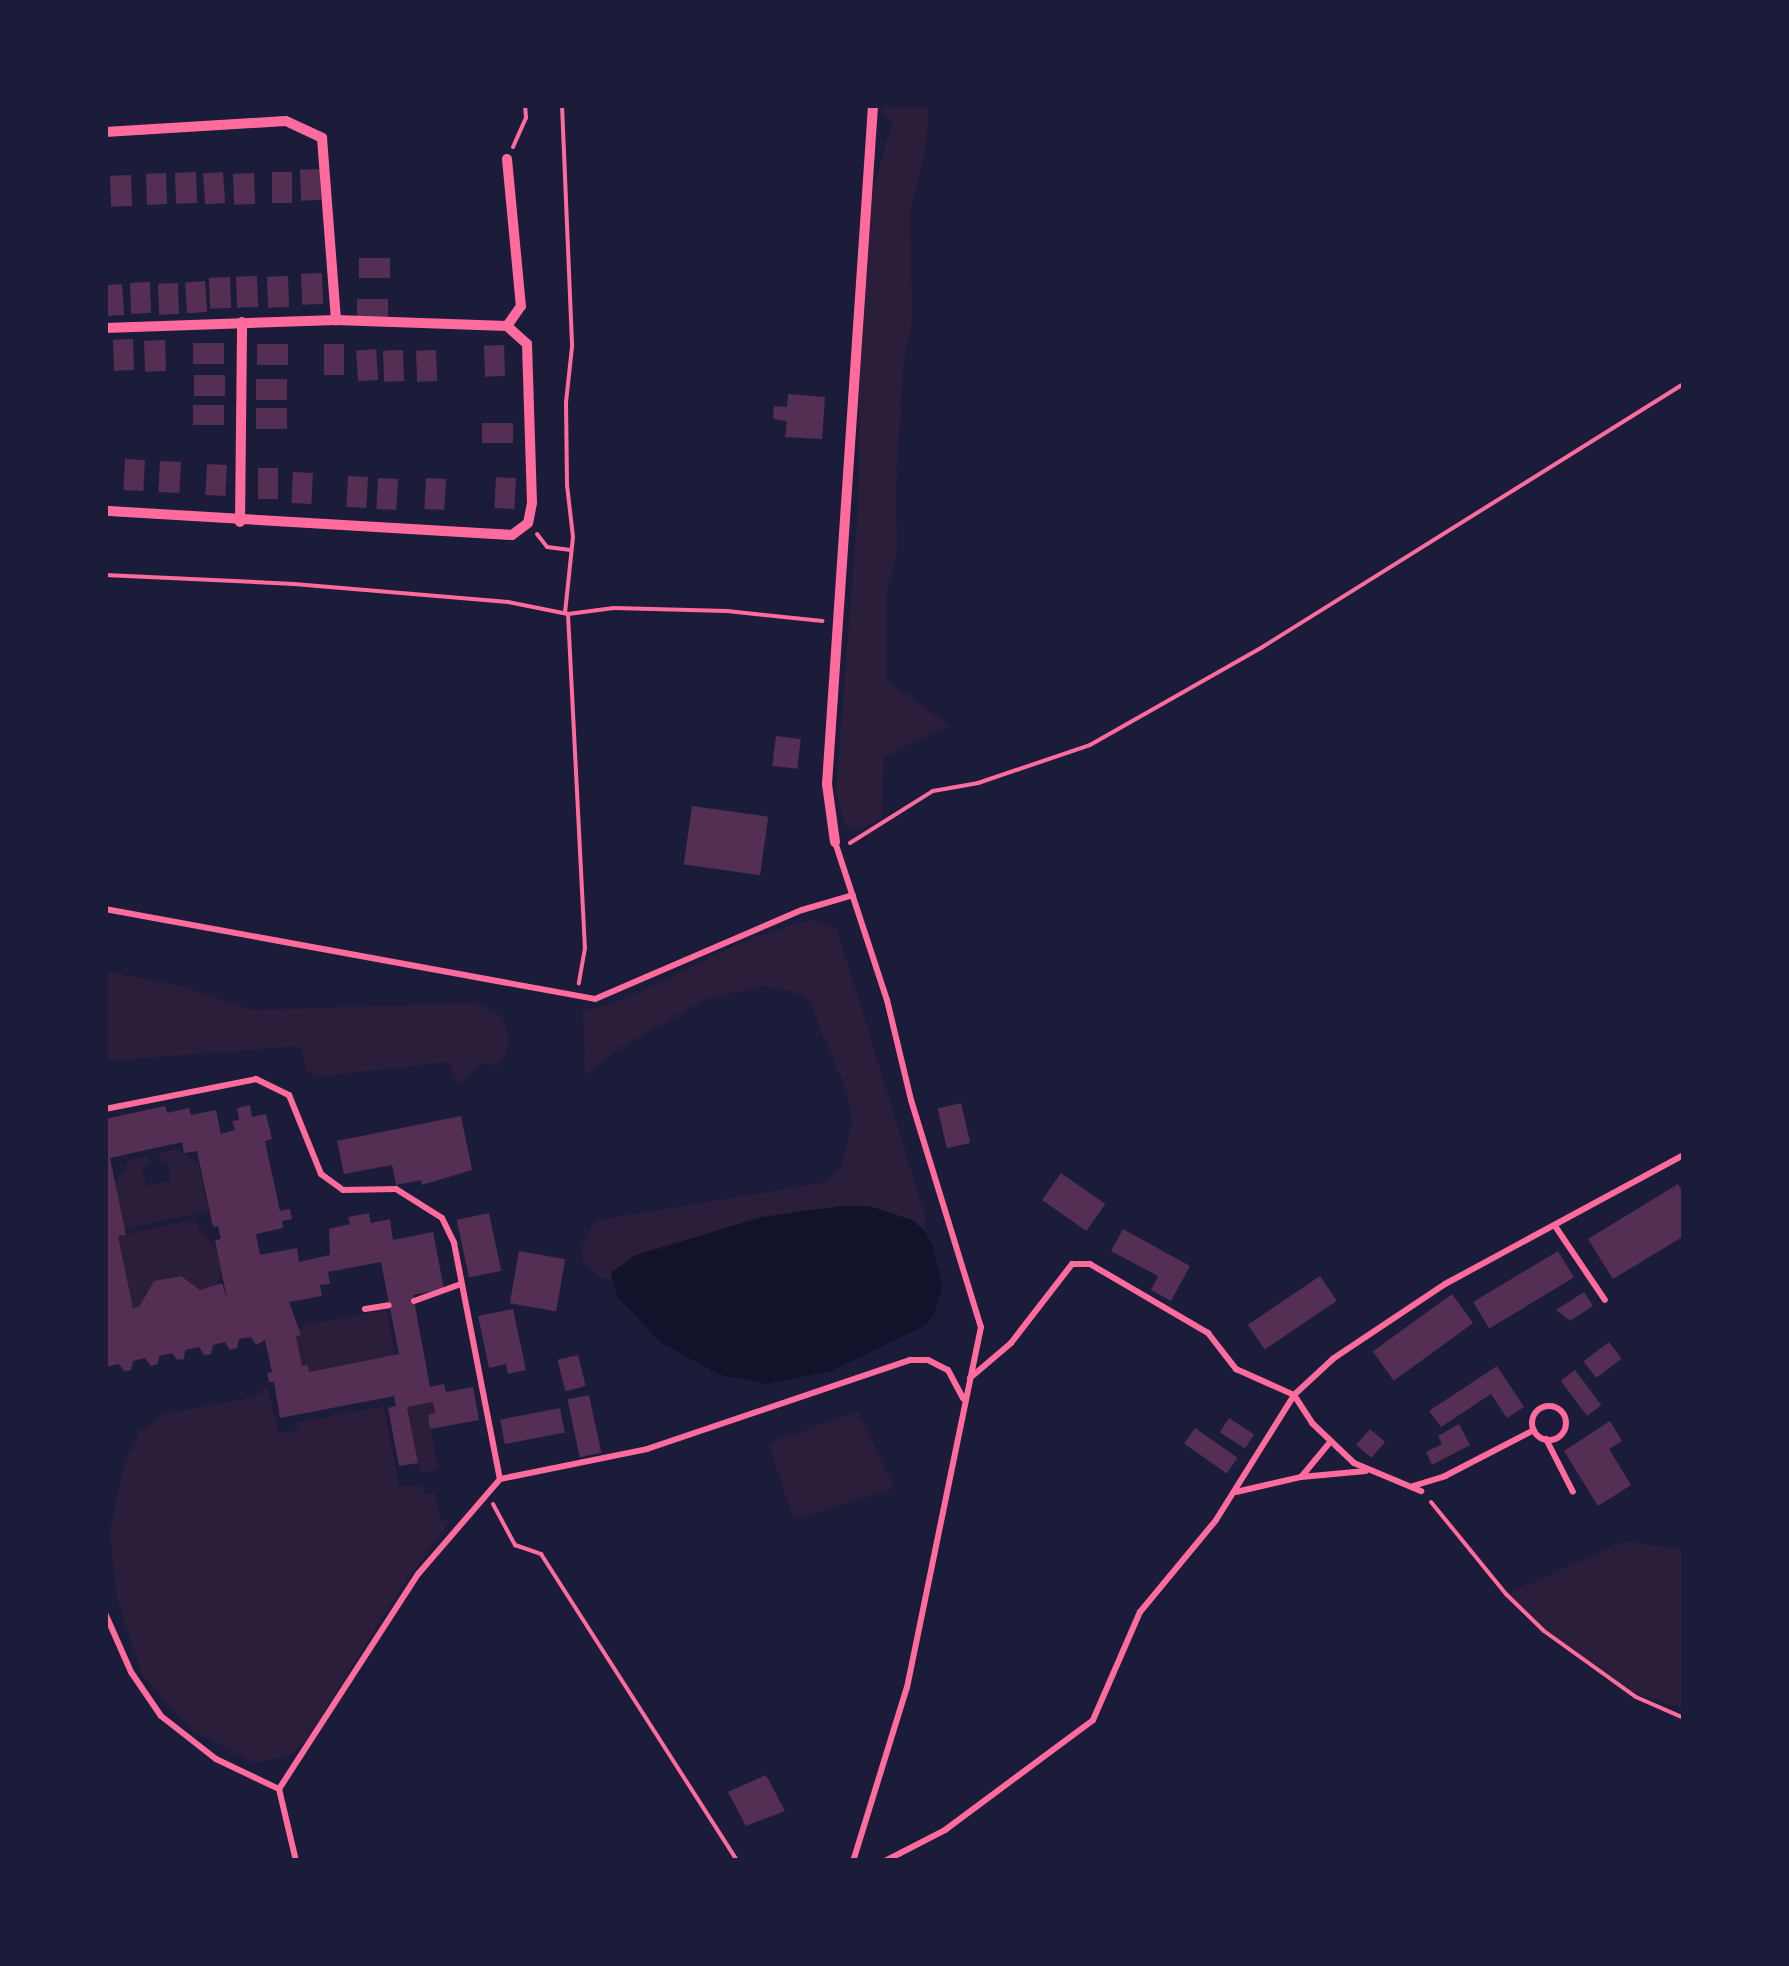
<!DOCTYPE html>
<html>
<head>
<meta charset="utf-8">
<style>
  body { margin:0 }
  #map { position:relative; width:1789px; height:1966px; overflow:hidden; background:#1b1b3a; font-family:"Roboto Serif",serif }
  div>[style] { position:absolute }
  .green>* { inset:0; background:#2a1e3b }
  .water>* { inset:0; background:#12122b }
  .building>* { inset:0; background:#542f53; transform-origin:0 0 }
  .path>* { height:4px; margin:-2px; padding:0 2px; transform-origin:2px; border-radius:2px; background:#ff6b9d }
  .service>* { height:6px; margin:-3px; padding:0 3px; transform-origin:3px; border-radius:3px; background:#ff6b9d }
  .service>.ring { margin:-3px; padding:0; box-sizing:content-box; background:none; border:6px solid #ff6b9d; border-radius:50% }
  .minor>* { height:10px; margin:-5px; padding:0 5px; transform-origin:5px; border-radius:5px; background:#ff6b9d }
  span { translate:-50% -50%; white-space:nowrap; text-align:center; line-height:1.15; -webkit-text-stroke:10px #1b1b3a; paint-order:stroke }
  .frame { position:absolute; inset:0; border:108px solid #1b1b3a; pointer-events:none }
</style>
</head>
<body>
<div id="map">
  <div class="green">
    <i style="clip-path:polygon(879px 105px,929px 105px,925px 153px,910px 213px,912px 324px,904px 359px,896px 484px,897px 552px,887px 588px,887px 680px,950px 726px,884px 756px,882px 819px,858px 830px,845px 826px,836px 793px,858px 508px,860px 329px,867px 274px,864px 217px,892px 125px)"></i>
    <i style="clip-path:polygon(813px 919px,837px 929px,925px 1216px,925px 1231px,912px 1220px,869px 1206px,797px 1211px,636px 1255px,611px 1273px,612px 1280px,599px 1278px,583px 1260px,581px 1246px,595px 1221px,821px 1183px,841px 1168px,852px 1121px,847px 1092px,810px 1003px,796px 992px,763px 986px,706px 999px,615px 1051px,585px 1076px,583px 1010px,611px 1005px,751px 938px)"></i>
    <i style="clip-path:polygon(105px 971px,181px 986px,253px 1010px,474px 1003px,502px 1016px,509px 1038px,505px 1057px,497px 1066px,480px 1063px,458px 1085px,449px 1062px,316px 1077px,306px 1069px,300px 1046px,105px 1061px)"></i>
    <i style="clip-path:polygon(176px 1149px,198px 1163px,208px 1211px,124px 1229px,115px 1183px,130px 1160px,148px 1156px,150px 1164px,142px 1167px,146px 1186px,171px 1180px,167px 1161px,160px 1162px,158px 1154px)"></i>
    <i style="clip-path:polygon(193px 1220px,218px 1251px,222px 1272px,217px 1284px,200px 1290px,181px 1276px,154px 1281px,139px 1307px,133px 1308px,118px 1236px)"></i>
    <i style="clip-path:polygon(387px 1310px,395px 1355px,309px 1372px,308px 1366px,302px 1366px,296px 1336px,301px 1334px,300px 1326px)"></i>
    <i style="clip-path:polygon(267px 1387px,279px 1434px,298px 1430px,296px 1423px,384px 1406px,399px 1487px,422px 1484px,424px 1494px,435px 1492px,440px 1520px,447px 1519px,448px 1524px,397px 1594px,306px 1741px,289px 1756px,255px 1763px,190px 1729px,142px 1674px,117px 1598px,110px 1532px,124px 1463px,139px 1432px,164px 1414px,254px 1397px)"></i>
    <i style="clip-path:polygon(433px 1402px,435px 1413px,428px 1415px,438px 1469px,420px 1473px,407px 1407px)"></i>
    <i style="clip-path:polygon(858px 1411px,895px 1488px,794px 1520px,768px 1444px)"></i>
    <i style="clip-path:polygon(1625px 1541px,1684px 1550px,1684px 1709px,1634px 1692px,1545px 1631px,1506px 1595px)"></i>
  </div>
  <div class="water">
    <i style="clip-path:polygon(842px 1206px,869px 1206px,912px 1220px,925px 1231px,934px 1250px,942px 1289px,934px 1315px,924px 1326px,831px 1371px,767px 1384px,720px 1375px,660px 1342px,617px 1296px,611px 1273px,636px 1255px,762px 1217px)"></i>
  </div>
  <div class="building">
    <i style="left:320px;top:169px;width:31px;height:20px;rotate:88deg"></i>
    <i style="left:196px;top:172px;width:31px;height:21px;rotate:88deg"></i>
    <i style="left:223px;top:172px;width:31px;height:20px;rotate:86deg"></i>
    <i style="left:272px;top:172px;width:20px;height:31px"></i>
    <i style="left:166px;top:173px;width:31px;height:20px;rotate:88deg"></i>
    <i style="left:254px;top:173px;width:31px;height:21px;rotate:88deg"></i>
    <i style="left:131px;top:175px;width:31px;height:21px;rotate:88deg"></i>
    <i style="left:359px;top:258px;width:31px;height:20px"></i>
    <i style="left:322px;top:273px;width:31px;height:21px;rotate:88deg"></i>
    <i style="left:257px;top:276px;width:31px;height:21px;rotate:88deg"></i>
    <i style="left:288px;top:276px;width:31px;height:21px;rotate:88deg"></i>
    <i style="left:230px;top:277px;width:31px;height:21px;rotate:88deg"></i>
    <i style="left:205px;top:281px;width:31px;height:20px;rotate:86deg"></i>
    <i style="left:150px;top:282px;width:31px;height:20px;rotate:88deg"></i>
    <i style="left:178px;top:283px;width:31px;height:20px;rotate:88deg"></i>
    <i style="left:122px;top:284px;width:31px;height:17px;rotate:86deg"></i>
    <i style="left:357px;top:299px;width:31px;height:20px"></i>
    <i style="left:133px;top:339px;width:31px;height:20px;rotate:88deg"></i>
    <i style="left:165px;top:340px;width:31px;height:21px;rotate:88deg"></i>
    <i style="left:193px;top:343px;width:31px;height:21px"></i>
    <i style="left:257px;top:344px;width:31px;height:21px"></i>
    <i style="left:324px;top:344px;width:20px;height:31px"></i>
    <i style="left:504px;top:345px;width:31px;height:20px;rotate:88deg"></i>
    <i style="left:376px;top:349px;width:31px;height:20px;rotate:86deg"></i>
    <i style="left:403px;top:350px;width:31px;height:20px;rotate:88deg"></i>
    <i style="left:436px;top:350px;width:31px;height:20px;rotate:88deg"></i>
    <i style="left:225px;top:375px;width:21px;height:31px;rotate:90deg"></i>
    <i style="left:287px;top:379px;width:21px;height:31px;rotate:90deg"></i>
    <i style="clip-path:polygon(788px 394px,825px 397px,822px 439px,785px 437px,787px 421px,773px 419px,774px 406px,787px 407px)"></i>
    <i style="left:193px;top:405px;width:31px;height:20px"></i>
    <i style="left:287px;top:408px;width:21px;height:31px;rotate:90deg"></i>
    <i style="left:482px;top:423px;width:31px;height:20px"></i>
    <i style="left:125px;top:459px;width:20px;height:31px;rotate:3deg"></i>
    <i style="left:160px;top:461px;width:21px;height:31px;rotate:3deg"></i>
    <i style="left:207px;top:464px;width:20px;height:31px;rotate:3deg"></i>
    <i style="left:258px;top:468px;width:20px;height:31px"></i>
    <i style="left:293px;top:472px;width:20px;height:31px;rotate:3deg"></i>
    <i style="left:348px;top:476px;width:20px;height:31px;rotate:3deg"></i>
    <i style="left:496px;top:477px;width:20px;height:31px;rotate:3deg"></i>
    <i style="left:378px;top:478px;width:20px;height:31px;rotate:3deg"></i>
    <i style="left:426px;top:478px;width:20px;height:31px;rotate:3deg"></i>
    <i style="left:776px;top:736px;width:25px;height:30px;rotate:7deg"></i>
    <i style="left:692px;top:806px;width:77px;height:59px;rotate:8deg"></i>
    <i style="left:961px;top:1103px;width:41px;height:24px;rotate:77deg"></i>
    <i style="clip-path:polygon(evenodd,250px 1105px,252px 1117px,266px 1114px,272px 1139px,265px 1141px,280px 1211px,290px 1209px,292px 1219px,282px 1221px,283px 1228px,256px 1234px,260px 1255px,297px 1248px,299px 1262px,330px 1255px,329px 1229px,350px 1224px,348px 1217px,369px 1213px,371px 1223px,390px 1219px,393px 1240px,433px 1232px,444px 1289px,413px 1295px,430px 1387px,444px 1384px,446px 1392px,473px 1387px,479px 1420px,430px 1429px,428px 1415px,435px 1413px,433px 1402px,407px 1407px,418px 1463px,399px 1466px,388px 1408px,396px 1406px,394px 1396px,280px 1418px,274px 1382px,269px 1382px,267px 1373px,272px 1372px,265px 1340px,256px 1345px,251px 1337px,239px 1339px,237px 1348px,230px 1350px,225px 1342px,213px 1345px,211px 1354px,204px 1355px,199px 1347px,185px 1350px,184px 1359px,177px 1360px,172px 1353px,159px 1356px,158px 1364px,151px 1366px,145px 1358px,133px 1361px,131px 1370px,124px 1371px,119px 1364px,105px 1367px,105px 1119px,165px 1106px,167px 1113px,189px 1108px,191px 1115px,216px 1110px,221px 1134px,235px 1130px,232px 1121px,239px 1120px,237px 1108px,250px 1105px,182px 1142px,184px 1153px,197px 1151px,213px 1227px,218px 1226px,221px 1239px,215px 1240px,227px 1299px,222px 1283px,200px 1290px,181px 1276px,154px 1281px,139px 1307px,133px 1308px,118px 1236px,126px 1235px,110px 1158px,182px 1142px,250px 1105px,381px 1262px,399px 1354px,309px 1372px,308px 1365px,302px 1366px,296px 1336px,301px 1335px,289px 1302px,322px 1296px,320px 1285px,330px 1284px,328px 1272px,381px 1262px)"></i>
    <i style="clip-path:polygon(461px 1116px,472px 1170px,422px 1185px,421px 1180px,396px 1185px,392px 1165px,344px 1174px,337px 1141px)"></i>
    <i style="left:1061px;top:1173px;width:54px;height:33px;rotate:35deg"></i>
    <i style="clip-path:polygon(1678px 1184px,1684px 1194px,1684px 1236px,1613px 1279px,1588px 1239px)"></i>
    <i style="left:489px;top:1213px;width:59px;height:33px;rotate:78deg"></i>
    <i style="clip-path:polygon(1123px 1229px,1190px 1266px,1171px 1301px,1151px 1290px,1158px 1276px,1111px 1251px)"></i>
    <i style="left:519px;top:1251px;width:47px;height:53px;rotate:10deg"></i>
    <i style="left:1558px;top:1251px;width:31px;height:99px;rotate:59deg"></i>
    <i style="left:1320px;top:1276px;width:30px;height:87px;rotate:56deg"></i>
    <i style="clip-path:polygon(1584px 1292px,1593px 1306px,1570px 1321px,1556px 1310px)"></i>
    <i style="left:1452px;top:1294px;width:36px;height:98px;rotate:54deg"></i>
    <i style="clip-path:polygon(513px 1309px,526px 1370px,508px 1374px,506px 1364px,489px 1368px,478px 1316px)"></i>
    <i style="left:1609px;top:1342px;width:21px;height:32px;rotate:53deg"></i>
    <i style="left:578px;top:1355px;width:32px;height:21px;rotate:76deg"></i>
    <i style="clip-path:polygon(1497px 1366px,1524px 1407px,1507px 1418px,1491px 1394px,1441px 1427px,1429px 1411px)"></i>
    <i style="left:1575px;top:1370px;width:44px;height:18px;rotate:53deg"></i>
    <i style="left:589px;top:1395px;width:59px;height:22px;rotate:78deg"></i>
    <i style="left:560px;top:1408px;width:25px;height:61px;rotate:79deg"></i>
    <i style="left:1229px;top:1418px;width:30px;height:17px;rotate:33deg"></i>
    <i style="clip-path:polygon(1610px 1421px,1622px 1441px,1609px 1449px,1631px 1485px,1598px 1506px,1564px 1451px)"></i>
    <i style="clip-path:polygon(1459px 1424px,1470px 1445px,1432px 1465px,1426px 1452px,1442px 1444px,1438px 1436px)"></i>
    <i style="left:1195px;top:1428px;width:52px;height:19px;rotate:35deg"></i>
    <i style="left:1370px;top:1429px;width:20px;height:21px;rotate:41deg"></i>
    <i style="clip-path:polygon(766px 1775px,785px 1811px,746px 1826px,728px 1792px)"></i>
  </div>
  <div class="path">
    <i style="left:562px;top:105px;width:242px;rotate:87.6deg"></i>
    <i style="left:572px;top:347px;width:55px;rotate:96.2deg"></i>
    <i style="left:566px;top:402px;width:83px;rotate:89.3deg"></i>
    <i style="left:567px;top:485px;width:52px;rotate:83.4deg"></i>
    <i style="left:573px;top:537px;width:76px;rotate:96deg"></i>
    <i style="left:513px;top:147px;width:32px;rotate:-66deg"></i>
    <i style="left:526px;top:118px;width:13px;rotate:-94deg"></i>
    <i style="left:537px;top:534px;width:16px;rotate:52deg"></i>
    <i style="left:547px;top:547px;width:24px;rotate:7deg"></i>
    <i style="left:105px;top:575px;width:189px;rotate:2.7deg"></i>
    <i style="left:294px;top:584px;width:215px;rotate:4.8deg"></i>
    <i style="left:508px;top:602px;width:61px;rotate:11.3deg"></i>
    <i style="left:568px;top:614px;width:46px;rotate:-7.4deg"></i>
    <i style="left:614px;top:608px;width:113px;rotate:1.5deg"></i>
    <i style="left:727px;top:611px;width:96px;rotate:6deg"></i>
    <i style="left:568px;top:614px;width:334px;rotate:87.1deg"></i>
    <i style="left:585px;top:948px;width:36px;rotate:100deg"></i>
    <i style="left:850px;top:843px;width:98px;rotate:-32.1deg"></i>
    <i style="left:933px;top:791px;width:46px;rotate:-10.1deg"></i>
    <i style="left:978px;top:783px;width:118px;rotate:-18.7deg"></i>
    <i style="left:1090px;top:745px;width:200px;rotate:-29.6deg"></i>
    <i style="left:1264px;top:646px;width:495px;rotate:-32deg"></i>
    <i style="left:1431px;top:1502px;width:119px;rotate:50.8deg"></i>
    <i style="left:1506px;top:1594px;width:53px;rotate:44.2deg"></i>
    <i style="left:1544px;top:1631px;width:113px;rotate:35.7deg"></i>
    <i style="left:1636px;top:1697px;width:52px;rotate:23.6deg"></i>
    <i style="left:493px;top:1504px;width:47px;rotate:61.8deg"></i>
    <i style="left:515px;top:1545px;width:28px;rotate:19deg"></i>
    <i style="left:541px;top:1554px;width:364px;rotate:57.4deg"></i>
  </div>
  <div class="service">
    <i style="left:835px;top:842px;width:166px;rotate:71.8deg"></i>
    <i style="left:887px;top:1000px;width:103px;rotate:76.5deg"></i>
    <i style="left:911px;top:1100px;width:238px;rotate:72.9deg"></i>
    <i style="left:981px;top:1327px;width:368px;rotate:101.6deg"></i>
    <i style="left:907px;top:1687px;width:182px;rotate:107.2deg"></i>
    <i style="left:105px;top:909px;width:498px;rotate:10.4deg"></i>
    <i style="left:595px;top:999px;width:225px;rotate:-23.3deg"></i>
    <i style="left:802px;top:910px;width:53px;rotate:-16.4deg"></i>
    <i style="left:105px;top:1109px;width:154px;rotate:-11.2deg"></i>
    <i style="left:256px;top:1079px;width:37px;rotate:26deg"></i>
    <i style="left:289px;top:1095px;width:85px;rotate:67.9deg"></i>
    <i style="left:321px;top:1174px;width:27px;rotate:36deg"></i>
    <i style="left:343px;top:1190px;width:53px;rotate:-1.1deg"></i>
    <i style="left:396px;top:1189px;width:54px;rotate:32.2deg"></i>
    <i style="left:442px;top:1218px;width:28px;rotate:64deg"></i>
    <i style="left:454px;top:1243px;width:240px;rotate:79deg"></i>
    <i style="left:1555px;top:1226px;width:89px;rotate:56deg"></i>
    <i style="left:414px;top:1301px;width:50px;rotate:-19.9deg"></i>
    <i style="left:365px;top:1309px;width:24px;rotate:-9deg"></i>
    <i style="left:970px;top:1378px;width:54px;rotate:-40.5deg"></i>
    <i style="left:1011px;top:1343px;width:100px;rotate:-52.3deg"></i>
    <i style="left:1072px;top:1264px;width:18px"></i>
    <i style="left:1090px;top:1264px;width:137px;rotate:30.3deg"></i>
    <i style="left:1208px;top:1333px;width:46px;rotate:52.1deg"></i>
    <i style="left:1236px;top:1369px;width:64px;rotate:24.1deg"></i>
    <i style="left:1294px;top:1395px;width:33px;rotate:57deg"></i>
    <i style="left:1312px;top:1423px;width:58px;rotate:43.6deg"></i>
    <i style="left:1354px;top:1463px;width:73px;rotate:22.7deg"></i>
    <i class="ring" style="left:1532px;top:1406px;width:28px;height:28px"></i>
    <i style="left:1546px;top:1439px;width:59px;rotate:63deg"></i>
    <i style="left:1302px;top:1476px;width:44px;rotate:-50.5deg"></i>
    <i style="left:1413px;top:1486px;width:34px;rotate:-17deg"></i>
    <i style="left:1445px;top:1476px;width:100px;rotate:-27.3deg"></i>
    <i style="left:1236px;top:1492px;width:67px;rotate:-13deg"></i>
    <i style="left:1301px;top:1477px;width:65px;rotate:-5.3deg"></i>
    <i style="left:105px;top:1613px;width:64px;rotate:66.2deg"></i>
    <i style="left:131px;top:1672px;width:53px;rotate:55.7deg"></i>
    <i style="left:161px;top:1716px;width:70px;rotate:38deg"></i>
    <i style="left:216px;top:1759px;width:70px;rotate:25.5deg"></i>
    <i style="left:279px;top:1789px;width:257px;rotate:-57.1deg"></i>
    <i style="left:419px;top:1573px;width:124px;rotate:-49.2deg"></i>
    <i style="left:500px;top:1479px;width:150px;rotate:-11.5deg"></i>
    <i style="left:647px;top:1449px;width:278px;rotate:-18.7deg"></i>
    <i style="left:910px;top:1360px;width:18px"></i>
    <i style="left:928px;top:1360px;width:22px;rotate:27deg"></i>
    <i style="left:948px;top:1370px;width:32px;rotate:62deg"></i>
    <i style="left:279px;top:1789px;width:74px;rotate:76.7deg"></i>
    <i style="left:885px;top:1861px;width:68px;rotate:-27.3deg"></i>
    <i style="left:945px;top:1830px;width:184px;rotate:-36.6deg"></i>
    <i style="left:1093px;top:1720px;width:118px;rotate:-66.5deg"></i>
    <i style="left:1140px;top:1612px;width:119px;rotate:-50.4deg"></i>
    <i style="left:1216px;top:1520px;width:147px;rotate:-58deg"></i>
    <i style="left:1294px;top:1395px;width:54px;rotate:-42.8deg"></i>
    <i style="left:1334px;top:1358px;width:133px;rotate:-33.7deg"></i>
    <i style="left:1445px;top:1284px;width:272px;rotate:-28.4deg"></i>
  </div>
  <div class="minor">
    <i style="left:105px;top:132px;width:181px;rotate:-3.5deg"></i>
    <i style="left:286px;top:121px;width:40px;rotate:25deg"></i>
    <i style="left:322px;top:138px;width:183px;rotate:85.6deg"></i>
    <i style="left:336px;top:320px;width:171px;rotate:2deg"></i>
    <i style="left:507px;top:326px;width:27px;rotate:42deg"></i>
    <i style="left:527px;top:344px;width:159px;rotate:88.2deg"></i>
    <i style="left:532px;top:503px;width:20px;rotate:101deg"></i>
    <i style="left:528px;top:523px;width:20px;rotate:143deg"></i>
    <i style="left:512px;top:535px;width:408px;rotate:-176.6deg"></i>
    <i style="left:507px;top:159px;width:148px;rotate:84.6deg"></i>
    <i style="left:521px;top:306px;width:24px;rotate:125deg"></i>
    <i style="left:105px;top:328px;width:231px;rotate:-2deg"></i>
    <i style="left:240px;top:522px;width:200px;rotate:-89.4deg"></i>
    <i style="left:835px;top:842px;width:59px;rotate:-97.9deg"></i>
    <i style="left:827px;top:784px;width:681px;rotate:-86.12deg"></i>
  </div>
  <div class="frame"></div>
</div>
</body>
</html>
